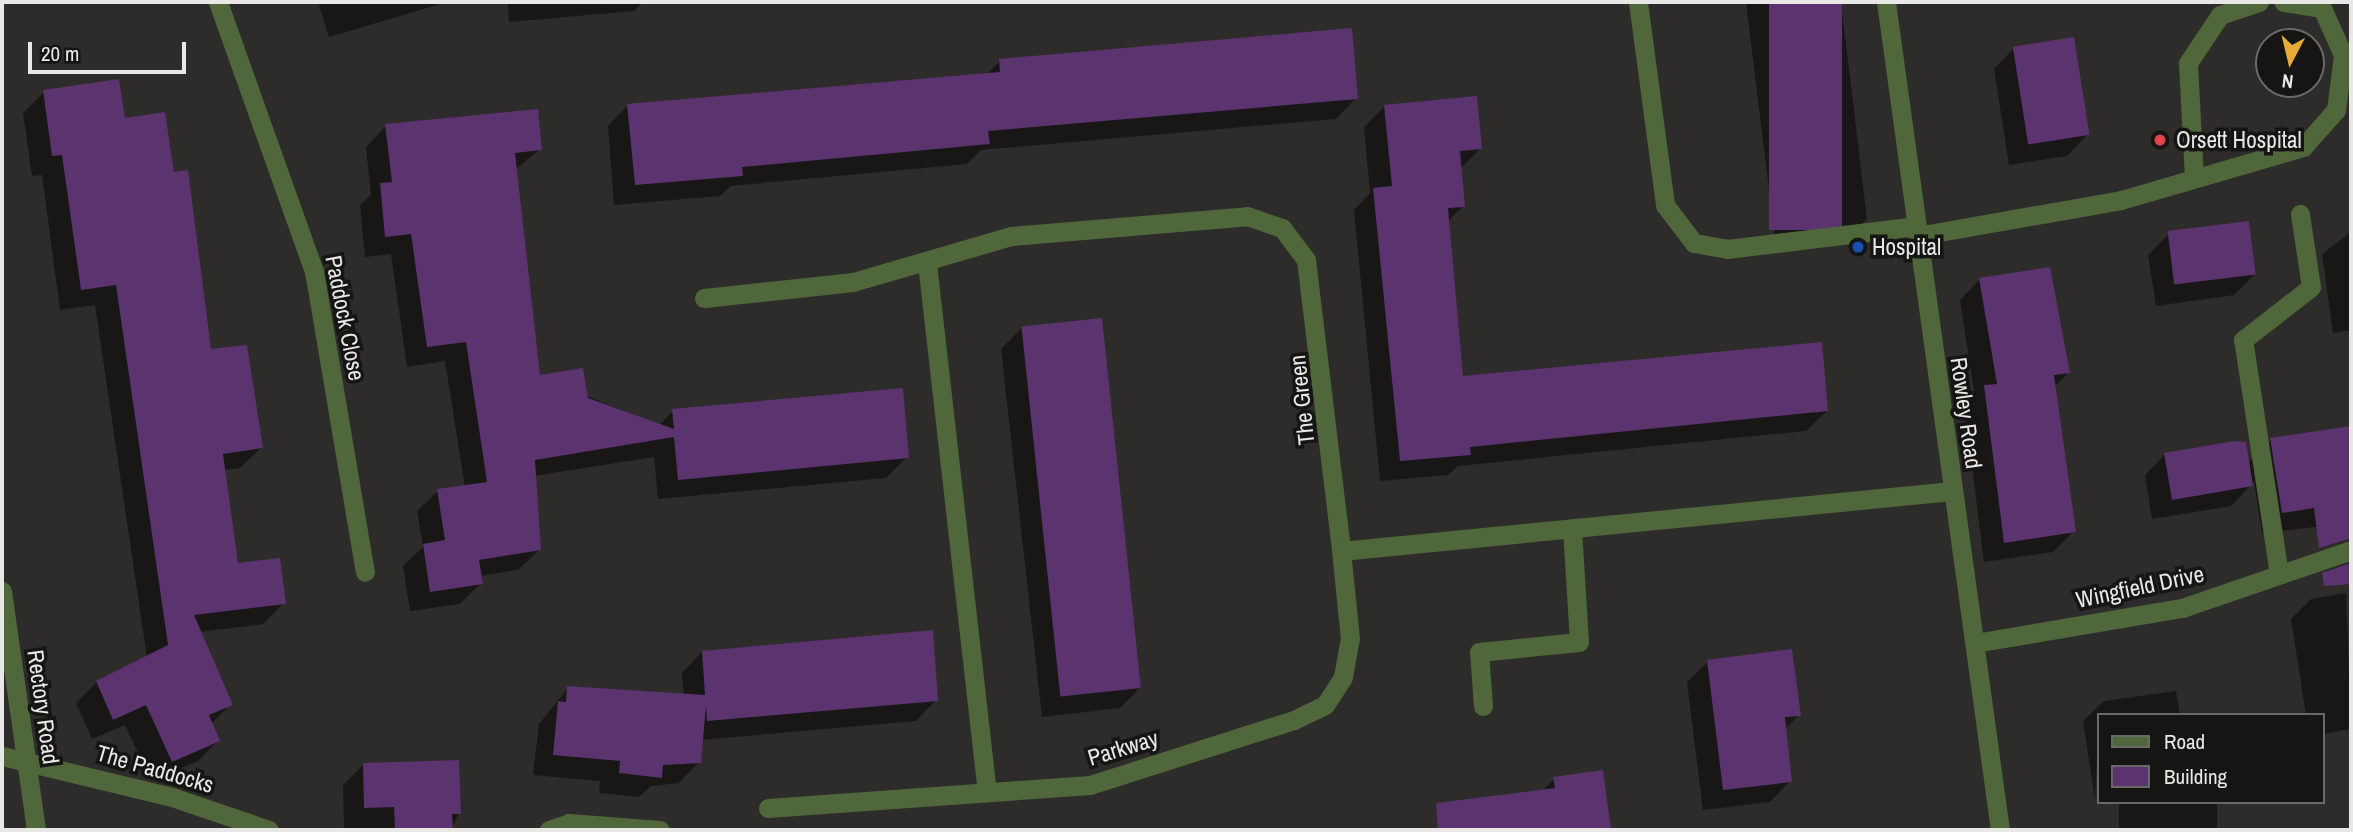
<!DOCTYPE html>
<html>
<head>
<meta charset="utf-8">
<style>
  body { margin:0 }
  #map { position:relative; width:2353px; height:832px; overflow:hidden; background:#2e2c2a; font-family:"Archivo Narrow",sans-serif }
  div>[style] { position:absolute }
  .shadow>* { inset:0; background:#0007; transform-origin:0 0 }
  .building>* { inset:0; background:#5a336f; transform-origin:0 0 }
  .service>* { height:19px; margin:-9.5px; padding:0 9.5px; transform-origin:9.5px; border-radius:9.5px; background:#4f673a }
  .minor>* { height:19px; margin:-9.5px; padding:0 9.5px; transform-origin:9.5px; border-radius:9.5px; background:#4f673a }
  .tertiary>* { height:19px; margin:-9.5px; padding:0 9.5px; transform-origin:9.5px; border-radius:9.5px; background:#4f673a }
  .dots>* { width:19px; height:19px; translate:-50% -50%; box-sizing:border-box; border:4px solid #151514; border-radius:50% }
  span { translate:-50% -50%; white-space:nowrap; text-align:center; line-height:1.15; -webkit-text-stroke:7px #151514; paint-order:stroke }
  .poi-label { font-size:23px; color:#e9e8e7 }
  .left { translate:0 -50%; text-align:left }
  .street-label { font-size:23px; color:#e9e8e7 }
  .frame { position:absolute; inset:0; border:4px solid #e9e8e7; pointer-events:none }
  .legend { position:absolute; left:2097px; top:713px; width:228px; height:91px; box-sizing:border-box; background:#151514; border:2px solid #6a6968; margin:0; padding:9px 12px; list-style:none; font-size:21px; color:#e9e8e7 }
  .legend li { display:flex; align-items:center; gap:14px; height:35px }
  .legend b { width:35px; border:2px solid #6a6968 }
  .north { position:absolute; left:2255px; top:28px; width:70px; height:70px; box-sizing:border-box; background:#151514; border:2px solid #6a6968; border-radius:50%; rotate:187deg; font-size:19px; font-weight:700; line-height:28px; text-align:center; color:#e9e8e7 }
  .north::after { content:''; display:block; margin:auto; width:24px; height:32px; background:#e8ab37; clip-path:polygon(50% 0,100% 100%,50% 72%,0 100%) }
  .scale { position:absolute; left:28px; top:42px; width:158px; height:32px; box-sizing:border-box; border:4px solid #e9e8e7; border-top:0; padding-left:9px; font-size:21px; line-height:24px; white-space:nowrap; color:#e9e8e7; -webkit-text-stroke:5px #151514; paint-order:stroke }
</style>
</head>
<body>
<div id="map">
  <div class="shadow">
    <i style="clip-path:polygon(318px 2px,447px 2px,329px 37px)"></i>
    <i style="clip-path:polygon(508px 2px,643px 2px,634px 11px,509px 22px)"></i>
    <i style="clip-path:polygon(1746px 2px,1841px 2px,1867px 219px,1846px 239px,1776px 248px)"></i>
    <i style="clip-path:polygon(2014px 48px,2087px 135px,2067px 156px,2009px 165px,1994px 69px)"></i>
    <i style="clip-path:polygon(1000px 61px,1356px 98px,1336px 119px,981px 150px,967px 164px,731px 186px,720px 196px,614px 205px,608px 126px,628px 105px,986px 75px)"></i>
    <i style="clip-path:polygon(44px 92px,124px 120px,172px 174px,210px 351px,261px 448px,240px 468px,224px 470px,237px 565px,284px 603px,263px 624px,199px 632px,231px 704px,211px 724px,218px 741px,198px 761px,151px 781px,125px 725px,92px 739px,76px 703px,97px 682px,147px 658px,95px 305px,60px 310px,42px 175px,32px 176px,23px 113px)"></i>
    <i style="clip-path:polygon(1385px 106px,1480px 149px,1460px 169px,1464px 206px,1447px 222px,1462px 378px,1827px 411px,1806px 431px,1458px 466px,1448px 475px,1380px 481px,1354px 210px,1370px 193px,1364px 127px)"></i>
    <i style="clip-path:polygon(386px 126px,540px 149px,515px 170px,539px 377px,659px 425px,673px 411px,907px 457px,886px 478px,658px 499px,654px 457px,534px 476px,539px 550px,518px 570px,480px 576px,481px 583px,460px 604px,410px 611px,403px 566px,423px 547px,417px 511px,438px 491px,465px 487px,445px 361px,407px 367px,391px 254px,365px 257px,360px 205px,371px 195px,366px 147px)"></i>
    <i style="clip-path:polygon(2351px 232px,2351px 330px,2333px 333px,2322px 254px)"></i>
    <i style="clip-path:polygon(2169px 234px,2255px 274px,2234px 295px,2156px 306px,2148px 255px)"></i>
    <i style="clip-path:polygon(1980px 279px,2069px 372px,2054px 387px,2074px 531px,2053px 552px,1984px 562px,1965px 408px,1975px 397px,1960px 300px)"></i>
    <i style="clip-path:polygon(1022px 328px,1141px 687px,1120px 708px,1042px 717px,1001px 349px)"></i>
    <i style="clip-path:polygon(2351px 426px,2351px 523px,2262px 533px,2254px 482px,2231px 506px,2152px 519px,2145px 475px,2165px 454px,2248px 463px,2271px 440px)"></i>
    <i style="clip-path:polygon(2346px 593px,2351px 729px,2323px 734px,2323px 715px,2306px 715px,2291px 619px,2311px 599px)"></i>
    <i style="clip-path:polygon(702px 652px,936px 700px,916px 721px,701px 740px,699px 762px,679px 783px,651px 786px,639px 797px,599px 793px,600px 781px,533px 775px,539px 724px,568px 688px,684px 696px,682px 673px)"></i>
    <i style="clip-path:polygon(1708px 662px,1799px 715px,1784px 730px,1790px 781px,1770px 802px,1703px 810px,1687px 682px)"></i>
    <i style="clip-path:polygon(2176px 691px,2180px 715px,2099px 715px,2095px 800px,2083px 721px,2104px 701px)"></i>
    <i style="clip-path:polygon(363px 765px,459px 813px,451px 830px,344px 828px,343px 785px)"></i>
    <i style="clip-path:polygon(1601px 772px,1610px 830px,1440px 830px,1458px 812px,1541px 792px,1554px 779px)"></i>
    <i style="left:2119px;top:802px;width:98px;height:28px"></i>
  </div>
  <div class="building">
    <i style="left:1769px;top:2px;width:73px;height:228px"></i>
    <i style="clip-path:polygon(1352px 28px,1358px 99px,988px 131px,990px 144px,742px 167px,743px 176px,635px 185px,627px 104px,1000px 72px,999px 59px)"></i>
    <i style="left:2074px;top:37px;width:99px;height:62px;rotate:81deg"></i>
    <i style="clip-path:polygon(119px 79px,125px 118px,165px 112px,174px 172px,188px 170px,211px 349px,247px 345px,263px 448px,223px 454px,238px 563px,280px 558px,286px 604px,194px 615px,233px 705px,209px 715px,220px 741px,172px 762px,146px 705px,113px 720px,96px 681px,168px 645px,116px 285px,81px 290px,62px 155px,52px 156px,43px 90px)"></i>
    <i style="clip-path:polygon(1477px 96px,1482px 149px,1460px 151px,1465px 207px,1448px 208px,1463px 376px,1822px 342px,1828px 411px,1470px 447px,1471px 455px,1400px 461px,1373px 188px,1392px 186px,1384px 105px)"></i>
    <i style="clip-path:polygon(538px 109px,542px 150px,515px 153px,540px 375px,583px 368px,588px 398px,674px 429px,672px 409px,903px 388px,909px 458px,678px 480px,674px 437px,535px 460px,541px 550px,479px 560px,483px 584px,430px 592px,423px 544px,445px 540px,437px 489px,487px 482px,466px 342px,427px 347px,411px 234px,385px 237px,380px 183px,392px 182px,385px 124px)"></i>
    <i style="left:2249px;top:221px;width:54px;height:82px;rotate:83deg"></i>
    <i style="clip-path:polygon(2050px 267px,2070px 373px,2054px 375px,2076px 532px,2004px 543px,1984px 385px,1997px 384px,1979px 278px)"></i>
    <i style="left:1102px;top:318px;width:372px;height:81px;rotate:84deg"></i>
    <i style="clip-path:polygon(2351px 426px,2351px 538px,2319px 548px,2314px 508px,2282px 513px,2270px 438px)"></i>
    <i style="clip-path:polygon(2234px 441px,2246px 442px,2253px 486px,2172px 500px,2164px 453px)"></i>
    <i style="clip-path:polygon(2351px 563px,2351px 584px,2324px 586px,2322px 573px)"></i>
    <i style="clip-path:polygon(933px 630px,938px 701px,707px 721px,706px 705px,701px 763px,663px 765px,662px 778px,619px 773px,620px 761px,553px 755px,558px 701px,566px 702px,567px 686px,705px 695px,702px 651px)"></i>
    <i style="clip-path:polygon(1792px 649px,1801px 716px,1785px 717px,1792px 782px,1723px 790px,1707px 660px)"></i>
    <i style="clip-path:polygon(459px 760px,461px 814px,452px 814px,453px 830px,395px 830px,394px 807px,364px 808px,363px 763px)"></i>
    <i style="clip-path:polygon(1603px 770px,1611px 830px,1438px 830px,1436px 803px,1555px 788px,1553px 777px)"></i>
  </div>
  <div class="service">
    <i style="left:1638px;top:2px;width:205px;rotate:82.4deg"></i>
    <i style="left:1665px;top:205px;width:48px;rotate:52.7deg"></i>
    <i style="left:1694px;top:243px;width:34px;rotate:10deg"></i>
    <i style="left:1727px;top:249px;width:190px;rotate:-6.9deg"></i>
    <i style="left:2194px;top:178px;width:115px;rotate:-93deg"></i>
    <i style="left:2188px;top:63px;width:58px;rotate:-56.3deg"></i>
    <i style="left:2220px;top:15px;width:41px;rotate:-18.4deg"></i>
    <i style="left:1917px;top:236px;width:207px;rotate:-10deg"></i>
    <i style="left:2121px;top:200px;width:190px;rotate:-16.2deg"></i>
    <i style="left:2303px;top:147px;width:50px;rotate:-48.3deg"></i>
    <i style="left:2336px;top:110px;width:55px;rotate:-82.7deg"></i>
    <i style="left:2343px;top:55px;width:51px;rotate:-114.1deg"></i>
    <i style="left:2322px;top:8px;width:39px;rotate:-171deg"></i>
    <i style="left:927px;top:263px;width:533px;rotate:83.54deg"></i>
    <i style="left:2279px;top:574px;width:237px;rotate:-98.7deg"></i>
    <i style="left:2243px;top:340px;width:86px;rotate:-37.9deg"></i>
    <i style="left:2311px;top:287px;width:74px;rotate:-98.6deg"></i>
    <i style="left:1483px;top:706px;width:54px;rotate:-94.2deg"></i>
    <i style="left:1479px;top:652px;width:100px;rotate:-5.7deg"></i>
    <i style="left:1579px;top:642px;width:114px;rotate:-93.5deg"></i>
    <i style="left:549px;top:830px;width:21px;rotate:-19deg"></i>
    <i style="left:569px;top:823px;width:91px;rotate:4.4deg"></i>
  </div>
  <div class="minor">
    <i style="left:218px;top:2px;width:286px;rotate:70.4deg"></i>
    <i style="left:314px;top:271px;width:305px;rotate:80.4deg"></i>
    <i style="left:1886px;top:2px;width:836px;rotate:82.16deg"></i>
    <i style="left:704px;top:298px;width:150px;rotate:-6.1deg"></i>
    <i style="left:853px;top:282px;width:165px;rotate:-16.2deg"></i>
    <i style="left:1011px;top:236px;width:237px;rotate:-4.8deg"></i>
    <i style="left:1247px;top:216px;width:37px;rotate:19deg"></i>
    <i style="left:1282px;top:228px;width:40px;rotate:53deg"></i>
    <i style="left:1306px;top:260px;width:293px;rotate:83.1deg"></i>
    <i style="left:1341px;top:551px;width:614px;rotate:-5.61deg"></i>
    <i style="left:1975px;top:643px;width:210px;rotate:-9.6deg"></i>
    <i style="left:2182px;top:608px;width:179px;rotate:-18.9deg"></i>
    <i style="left:2px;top:756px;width:178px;rotate:13.6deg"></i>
    <i style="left:175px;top:798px;width:99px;rotate:18.8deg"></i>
    <i style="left:768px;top:808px;width:323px;rotate:-4.1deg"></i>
    <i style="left:1090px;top:785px;width:214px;rotate:-17.7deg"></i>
    <i style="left:1294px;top:720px;width:34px;rotate:-26deg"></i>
    <i style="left:1325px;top:705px;width:33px;rotate:-57deg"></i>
    <i style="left:1343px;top:677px;width:39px;rotate:-80deg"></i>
    <i style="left:1350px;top:639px;width:88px;rotate:-95.8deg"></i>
  </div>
  <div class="tertiary">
    <i style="left:2px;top:591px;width:241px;rotate:81.9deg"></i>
  </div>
  <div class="dots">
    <i style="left:2160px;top:140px;background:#e0444e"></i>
    <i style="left:1858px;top:247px;background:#1a4fb4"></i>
  </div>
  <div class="poi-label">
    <span class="left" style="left:2176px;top:140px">Orsett Hospital</span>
    <span class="left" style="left:1872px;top:247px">Hospital</span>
  </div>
  <div class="street-label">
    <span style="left:345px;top:318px;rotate:79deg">Paddock Close</span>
    <span style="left:1302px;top:400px;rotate:-96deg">The Green</span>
    <span style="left:1966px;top:413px;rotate:82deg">Rowley Road</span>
    <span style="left:2140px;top:587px;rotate:-12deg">Wingfield Drive</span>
    <span style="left:43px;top:707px;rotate:82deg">Rectory Road</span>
    <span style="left:1123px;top:748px;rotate:-17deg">Parkway</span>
    <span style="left:155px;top:769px;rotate:16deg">The Paddocks</span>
  </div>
  <div class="frame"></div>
  <ul class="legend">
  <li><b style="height:9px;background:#4f673a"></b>Road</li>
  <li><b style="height:19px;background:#5a336f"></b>Building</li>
  </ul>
  <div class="north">N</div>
  <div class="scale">20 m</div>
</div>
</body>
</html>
